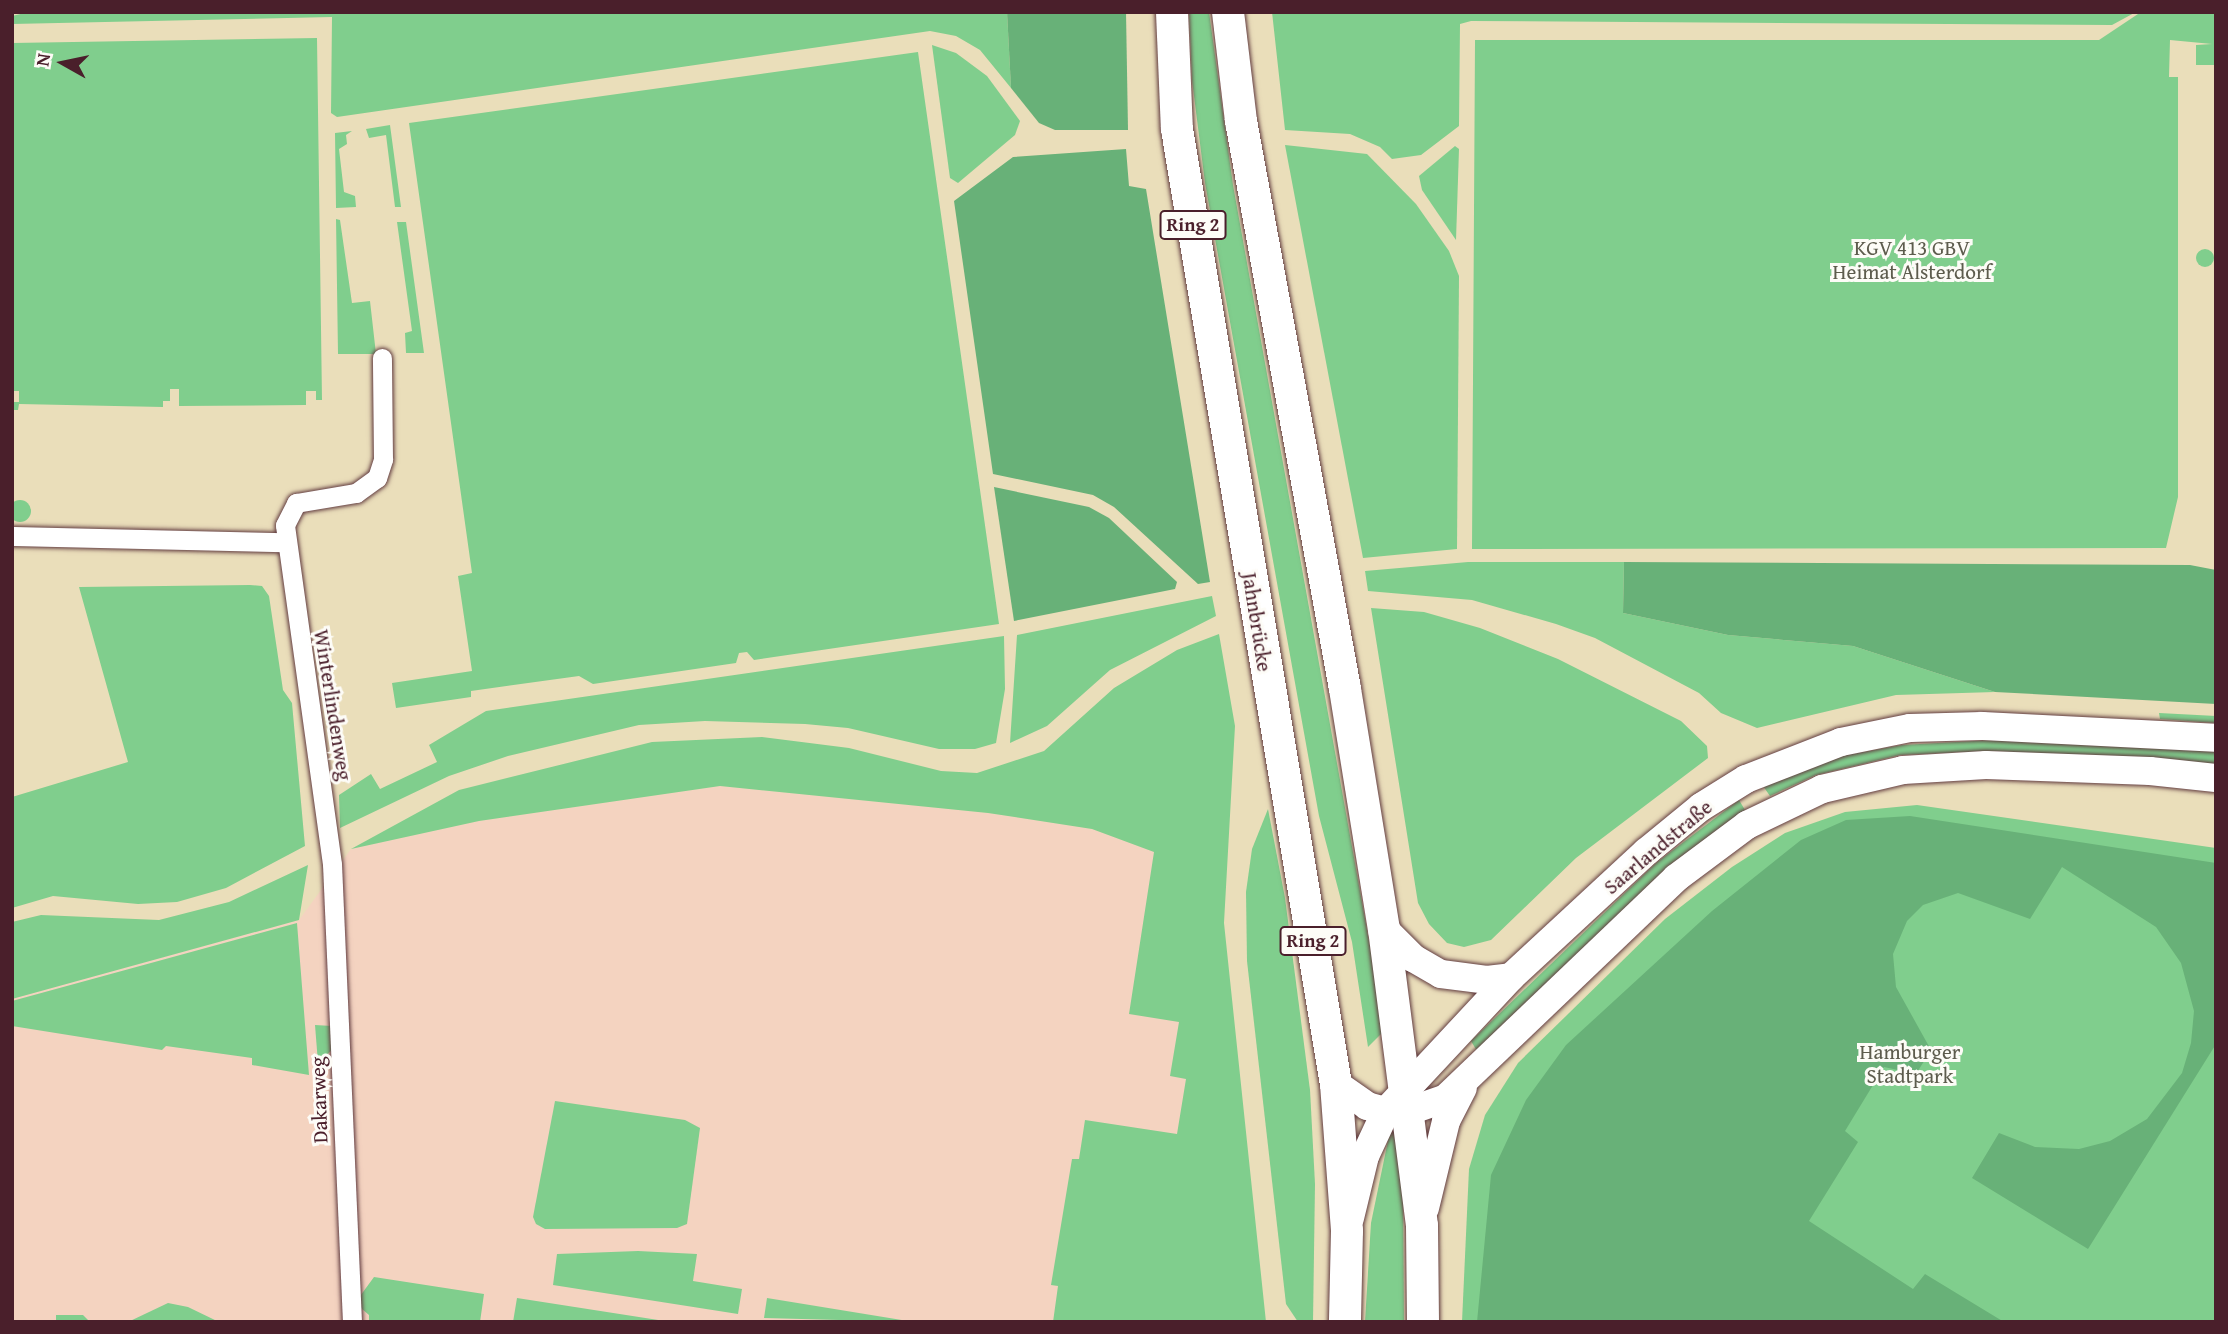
<!DOCTYPE html>
<html>
<head>
<meta charset="utf-8">
<style>
  body { margin:0 }
  #map { position:relative; width:2228px; height:1334px; overflow:hidden; background:#eadeba; font-family:"Gentium Book Plus",serif }
  div>[style] { position:absolute }
  .built>* { inset:0; background:#f4d3c0 }
  .green>* { inset:0; background:#80ce8d }
  .round { border-radius:50% }
  .forest>* { inset:0; background:#68b178 }
  .roads { filter:drop-shadow(0 0 2px #623c40) drop-shadow(0 0 2px #623c40) }
  .minor>* { height:19px; margin:-9.5px; padding:0 9.5px; transform-origin:9.5px; border-radius:9.5px; background:#fff }
  .secondary>* { height:28px; margin:-14px; padding:0 14px; transform-origin:14px; border-radius:14px; background:#fff }
  .primary>* { height:32px; margin:-16px; padding:0 16px; transform-origin:16px; border-radius:16px; background:#fff }
  span { translate:-50% -50%; white-space:nowrap; text-align:center; line-height:1.15; -webkit-text-stroke:6px #fdfcf7; paint-order:stroke }
  .shield-label span { padding:2px 5px; background:#fdfcf7; border:2px solid; border-radius:5px; -webkit-text-stroke-width:0 }
  .shield-label { font-size:19px; color:#4a1f2b; font-weight:700 }
  .park-label { font-size:21px; color:#5d5c4d }
  .street-label { font-size:21px; color:#4a1f2b }
  .frame { position:absolute; inset:0; border:14px solid #4a1f2b; pointer-events:none }
  .north { position:absolute; left:28px; top:28px; width:70px; height:70px; -webkit-text-stroke:5px #fdfcf7; paint-order:stroke; rotate:279deg; font-size:19px; font-weight:700; line-height:28px; text-align:center; color:#4a1f2b }
  .north::after { content:''; display:block; margin:auto; width:24px; height:32px; background:#4a1f2b; clip-path:polygon(50% 0,100% 100%,50% 72%,0 100%) }
</style>
</head>
<body>
<div id="map">
  <div class="built">
    <i style="clip-path:polygon(720px 786px,988px 813px,1092px 829px,1163px 855px,1220px 1048px,1197px 1322px,12px 1322px,12px 999px,299px 920px,351px 849px,479px 821px)"></i>
  </div>
  <div class="green">
    <i style="clip-path:polygon(29px 12px,1007px 12px,1011px 88px,980px 50px,956px 36px,930px 31px,337px 117px,331px 113px,332px 17px,12px 24px,12px 16px)"></i>
    <i style="clip-path:polygon(1189px 12px,1209px 12px,1233px 185px,1385px 1030px,1368px 1047px,1352px 942px,1319px 816px,1205px 183px,1192px 80px)"></i>
    <i style="clip-path:polygon(1272px 12px,2136px 12px,2112px 25px,1471px 21px,1460px 24px,1459px 126px,1421px 155px,1392px 159px,1380px 147px,1350px 134px,1285px 130px)"></i>
    <i style="clip-path:polygon(2141px 12px,2216px 12px,2216px 65px,2196px 65px,2196px 45px,2212px 44px,2170px 40px,2169px 77px,2178px 77px,2178px 497px,2166px 548px,1472px 549px,1475px 40px,2099px 40px)"></i>
    <i style="clip-path:polygon(317px 38px,322px 400px,316px 400px,316px 391px,306px 391px,306px 405px,179px 406px,179px 389px,170px 389px,170px 401px,163px 401px,163px 407px,19px 404px,18px 410px,12px 410px,12px 402px,19px 402px,19px 391px,12px 391px,12px 43px)"></i>
    <i style="clip-path:polygon(932px 45px,956px 53px,987px 76px,1020px 121px,1015px 135px,958px 183px,950px 178px)"></i>
    <i style="clip-path:polygon(918px 52px,999px 624px,754px 660px,747px 652px,739px 653px,736px 663px,593px 684px,579px 676px,471px 691px,471px 697px,396px 708px,392px 683px,472px 671px,458px 576px,472px 573px,409px 123px)"></i>
    <i style="clip-path:polygon(390px 125px,401px 207px,395px 207px,386px 135px,369px 138px,366px 129px)"></i>
    <i style="clip-path:polygon(352px 131px,346px 135px,347px 144px,339px 149px,344px 192px,355px 196px,356px 207px,336px 208px,335px 133px)"></i>
    <i style="clip-path:polygon(1285px 145px,1367px 154px,1416px 204px,1449px 251px,1459px 276px,1457px 549px,1363px 558px)"></i>
    <i style="clip-path:polygon(1455px 146px,1459px 149px,1456px 240px,1422px 190px,1419px 176px)"></i>
    <i style="clip-path:polygon(336px 219px,340px 220px,352px 303px,370px 301px,376px 354px,338px 354px)"></i>
    <i style="clip-path:polygon(397px 222px,406px 222px,424px 353px,406px 353px,405px 333px,412px 331px)"></i>
    <i class="round" style="left:2196px;top:249px;width:18px;height:18px"></i>
    <i class="round" style="left:9px;top:500px;width:22px;height:22px"></i>
    <i style="clip-path:polygon(1468px 562px,1624px 562px,1623px 613px,1728px 635px,1853px 646px,1995px 692px,1896px 695px,1757px 728px,1721px 713px,1699px 693px,1595px 638px,1556px 624px,1472px 600px,1368px 591px,1365px 571px)"></i>
    <i style="clip-path:polygon(250px 585px,262px 586px,269px 596px,283px 690px,292px 703px,305px 846px,226px 888px,177px 902px,138px 904px,53px 896px,12px 908px,12px 797px,128px 762px,79px 587px)"></i>
    <i style="clip-path:polygon(1212px 596px,1216px 616px,1110px 670px,1047px 726px,1010px 743px,1017px 635px)"></i>
    <i style="clip-path:polygon(1371px 608px,1424px 612px,1480px 628px,1558px 659px,1681px 721px,1707px 746px,1708px 758px,1576px 858px,1491px 940px,1464px 947px,1447px 943px,1429px 924px,1418px 903px)"></i>
    <i style="clip-path:polygon(1219px 634px,1235px 726px,1224px 923px,1266px 1322px,1053px 1322px,1058px 1286px,1051px 1285px,1072px 1159px,1079px 1159px,1085px 1120px,1177px 1134px,1186px 1079px,1170px 1076px,1179px 1022px,1129px 1014px,1154px 852px,1092px 829px,988px 813px,720px 786px,479px 821px,351px 849px,459px 790px,652px 742px,762px 737px,849px 748px,941px 771px,977px 773px,1044px 751px,1114px 688px,1177px 650px)"></i>
    <i style="clip-path:polygon(1004px 636px,1005px 689px,996px 743px,975px 749px,939px 749px,848px 728px,805px 724px,705px 721px,639px 725px,508px 756px,449px 776px,340px 828px,339px 795px,371px 774px,380px 789px,437px 762px,429px 745px,486px 711px)"></i>
    <i style="clip-path:polygon(2159px 713px,2216px 716px,2216px 723px,2160px 719px)"></i>
    <i style="clip-path:polygon(1992px 740px,2216px 750px,2216px 765px,1991px 751px,1900px 755px,1816px 775px,1770px 796px,1763px 786px,1841px 756px,1902px 745px)"></i>
    <i style="clip-path:polygon(1739px 800px,1745px 810px,1664px 872px,1477px 1051px,1471px 1041px,1656px 863px)"></i>
    <i style="clip-path:polygon(1917px 805px,2216px 848px,2216px 1322px,1462px 1322px,1469px 1169px,1485px 1115px,1518px 1063px,1665px 919px,1732px 867px,1785px 833px,1845px 812px)"></i>
    <i style="clip-path:polygon(1268px 809px,1285px 898px,1310px 1090px,1315px 1184px,1313px 1322px,1298px 1322px,1286px 1304px,1247px 961px,1246px 892px,1252px 849px)"></i>
    <i style="clip-path:polygon(308px 865px,299px 920px,12px 999px,12px 922px,41px 915px,159px 920px,229px 902px)"></i>
    <i style="clip-path:polygon(297px 923px,309px 1075px,252px 1065px,252px 1058px,166px 1046px,162px 1050px,12px 1026px,12px 1001px)"></i>
    <i style="clip-path:polygon(315px 1025px,332px 1026px,334px 1048px,318px 1063px)"></i>
    <i style="clip-path:polygon(555px 1101px,685px 1120px,700px 1128px,687px 1224px,677px 1228px,545px 1229px,536px 1224px,533px 1217px)"></i>
    <i style="clip-path:polygon(1391px 1126px,1398px 1129px,1403px 1177px,1404px 1322px,1365px 1322px,1371px 1223px)"></i>
    <i style="clip-path:polygon(638px 1251px,697px 1254px,693px 1281px,742px 1289px,738px 1314px,553px 1285px,557px 1254px)"></i>
    <i style="clip-path:polygon(374px 1277px,484px 1294px,480px 1322px,369px 1322px,369px 1315px,355px 1303px)"></i>
    <i style="clip-path:polygon(517px 1298px,671px 1322px,513px 1322px)"></i>
    <i style="clip-path:polygon(767px 1298px,914px 1322px,764px 1318px)"></i>
    <i style="clip-path:polygon(168px 1303px,188px 1307px,219px 1322px,128px 1322px)"></i>
    <i style="clip-path:polygon(56px 1315px,83px 1315px,90px 1322px,56px 1322px)"></i>
  </div>
  <div class="forest">
    <i style="clip-path:polygon(1007px 12px,1126px 12px,1128px 130px,1055px 130px,1039px 123px,1011px 88px)"></i>
    <i style="clip-path:polygon(1126px 149px,1129px 186px,1146px 189px,1210px 582px,1198px 584px,1114px 507px,1093px 495px,993px 474px,954px 201px,1013px 157px)"></i>
    <i style="clip-path:polygon(994px 487px,1089px 507px,1109px 518px,1177px 582px,1175px 589px,1014px 621px)"></i>
    <i style="clip-path:polygon(1624px 562px,2190px 565px,2216px 570px,2216px 704px,1995px 692px,1853px 646px,1728px 635px,1623px 613px)"></i>
    <i style="clip-path:polygon(1910px 816px,2216px 863px,2216px 1044px,2088px 1249px,1972px 1178px,1999px 1133px,2035px 1147px,2079px 1149px,2110px 1141px,2147px 1119px,2182px 1073px,2191px 1043px,2194px 1011px,2181px 963px,2156px 927px,2062px 867px,2030px 919px,1958px 893px,1923px 905px,1907px 921px,1893px 954px,1896px 987px,1931px 1050px,1916px 1074px,1884px 1067px,1845px 1131px,1858px 1142px,1809px 1221px,1913px 1289px,1925px 1274px,2004px 1322px,1477px 1322px,1491px 1175px,1526px 1100px,1566px 1045px,1712px 911px,1801px 840px,1846px 820px)"></i>
  </div>
  <div class="roads">
    <div class="minor">
      <i style="left:12px;top:536px;width:273px;rotate:1.3deg"></i>
      <i style="left:352px;top:1322px;width:458px;rotate:-92.5deg"></i>
      <i style="left:332px;top:864px;width:342px;rotate:-97.9deg"></i>
      <i style="left:285px;top:525px;width:25px;rotate:-63deg"></i>
      <i style="left:296px;top:503px;width:61px;rotate:-9.5deg"></i>
      <i style="left:356px;top:493px;width:26px;rotate:-36deg"></i>
      <i style="left:377px;top:478px;width:20px;rotate:-72deg"></i>
      <i style="left:383px;top:459px;width:101px;rotate:-90.6deg"></i>
    </div>
    <div class="secondary">
      <i style="left:1384px;top:929px;width:41px;rotate:45deg"></i>
      <i style="left:1413px;top:958px;width:32px;rotate:30deg"></i>
      <i style="left:1441px;top:974px;width:46px;rotate:7.4deg"></i>
      <i style="left:1487px;top:980px;width:24px;rotate:-7deg"></i>
      <i style="left:1336px;top:1084px;width:38px;rotate:35deg"></i>
      <i style="left:1367px;top:1106px;width:20px;rotate:15deg"></i>
      <i style="left:1386px;top:1111px;width:23px"></i>
      <i style="left:1409px;top:1111px;width:39px;rotate:-19deg"></i>
      <i style="left:1446px;top:1098px;width:318px;rotate:-43.7deg"></i>
      <i style="left:1676px;top:878px;width:89px;rotate:-36.7deg"></i>
      <i style="left:1747px;top:825px;width:83px;rotate:-25.6deg"></i>
      <i style="left:1822px;top:789px;width:83px;rotate:-13.2deg"></i>
      <i style="left:1903px;top:770px;width:83px;rotate:-3.4deg"></i>
      <i style="left:1986px;top:765px;width:164px;rotate:2.1deg"></i>
      <i style="left:2150px;top:771px;width:66px;rotate:6.1deg"></i>
      <i style="left:1425px;top:1208px;width:89px;rotate:-76.4deg"></i>
      <i style="left:1446px;top:1121px;width:37px;rotate:-63deg"></i>
      <i style="left:1350px;top:1218px;width:64px;rotate:-76.4deg"></i>
      <i style="left:1365px;top:1156px;width:50px;rotate:-65deg"></i>
      <i style="left:1386px;top:1111px;width:183px;rotate:-47deg"></i>
      <i style="left:1511px;top:977px;width:184px;rotate:-42.8deg"></i>
      <i style="left:1646px;top:852px;width:71px;rotate:-39.3deg"></i>
      <i style="left:1701px;top:807px;width:53px;rotate:-31.9deg"></i>
      <i style="left:1746px;top:779px;width:102px;rotate:-21.3deg"></i>
      <i style="left:1841px;top:742px;width:70px;rotate:-11.5deg"></i>
      <i style="left:1910px;top:728px;width:72px;rotate:-1.6deg"></i>
      <i style="left:1982px;top:726px;width:234px;rotate:2.9deg"></i>
    </div>
    <div class="primary">
      <i style="left:1172px;top:12px;width:117px;rotate:87.6deg"></i>
      <i style="left:1177px;top:129px;width:968px;rotate:80.55deg"></i>
      <i style="left:1336px;top:1084px;width:147px;rotate:85.7deg"></i>
      <i style="left:1347px;top:1231px;width:91px;rotate:91.3deg"></i>
      <i style="left:1228px;top:12px;width:110px;rotate:83.2deg"></i>
      <i style="left:1241px;top:121px;width:577px;rotate:79.62deg"></i>
      <i style="left:1345px;top:689px;width:243px;rotate:80.8deg"></i>
      <i style="left:1384px;top:929px;width:299px;rotate:82.7deg"></i>
      <i style="left:1422px;top:1226px;width:96px;rotate:89.4deg"></i>
    </div>
  </div>
  <div class="shield-label">
    <span style="left:1193px;top:225px">Ring 2</span>
    <span style="left:1313px;top:941px">Ring 2</span>
  </div>
  <div class="park-label">
    <span style="left:1912px;top:260px">KGV 413 GBV<br>Heimat Alsterdorf</span>
    <span style="left:1910px;top:1064px">Hamburger<br>Stadtpark</span>
  </div>
  <div class="street-label">
    <span style="left:1257px;top:622px;rotate:81deg">Jahnbrücke</span>
    <span style="left:333px;top:705px;rotate:81deg">Winterlindenweg</span>
    <span style="left:1658px;top:847px;rotate:-40deg">Saarlandstraße</span>
    <span style="left:319px;top:1100px;rotate:-92deg">Dakarweg</span>
  </div>
  <div class="frame"></div>
  <div class="north">N</div>
</div>
</body>
</html>
